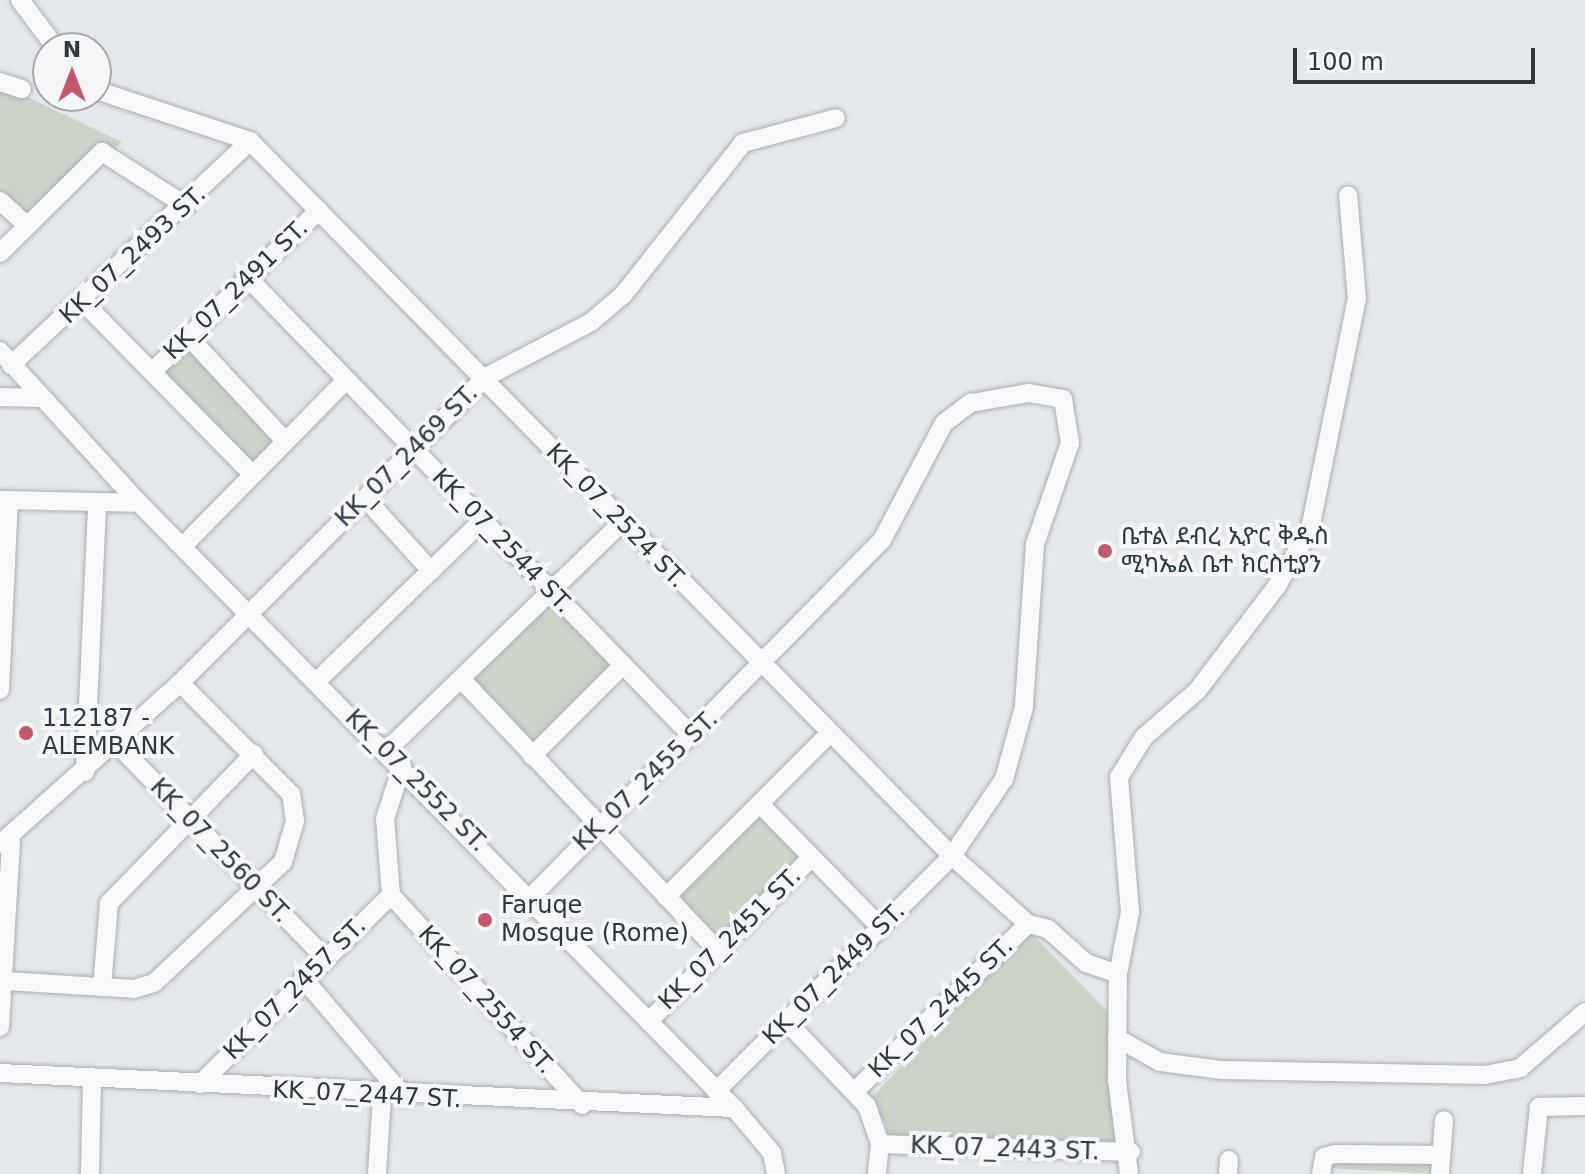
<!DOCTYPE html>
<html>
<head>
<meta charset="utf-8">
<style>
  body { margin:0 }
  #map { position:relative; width:1585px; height:1174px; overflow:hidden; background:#e5e8eb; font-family:"DejaVu Sans","Noto Sans Ethiopic",sans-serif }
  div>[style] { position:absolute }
  .green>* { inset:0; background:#cbd4c7; transform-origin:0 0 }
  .roads { filter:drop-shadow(0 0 2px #aaafb5) drop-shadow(0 0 2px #aaafb5) }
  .minor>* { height:18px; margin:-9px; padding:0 9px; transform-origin:9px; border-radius:9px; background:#f7f8fa }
  .dots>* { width:22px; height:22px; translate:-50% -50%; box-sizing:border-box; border:4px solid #f5f6f8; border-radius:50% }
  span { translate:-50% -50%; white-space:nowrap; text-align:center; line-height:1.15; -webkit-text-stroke:8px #f5f6f8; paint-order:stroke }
  .street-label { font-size:24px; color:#2e3642 }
  .poi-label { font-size:24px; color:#2e3642 }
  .left { translate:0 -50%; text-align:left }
  .north { position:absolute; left:32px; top:32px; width:80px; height:80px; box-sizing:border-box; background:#f5f6f8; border:2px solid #a5a9af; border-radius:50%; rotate:0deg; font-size:22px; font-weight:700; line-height:32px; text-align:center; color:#2e3642 }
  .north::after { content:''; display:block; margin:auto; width:28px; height:36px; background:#c2586c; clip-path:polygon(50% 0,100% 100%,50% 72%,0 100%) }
  .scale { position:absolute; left:1293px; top:48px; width:242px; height:36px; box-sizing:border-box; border:4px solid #2e3642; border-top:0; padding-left:10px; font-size:24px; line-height:28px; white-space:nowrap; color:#2e3642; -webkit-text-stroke:6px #f5f6f8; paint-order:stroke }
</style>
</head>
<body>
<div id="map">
  <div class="green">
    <i style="clip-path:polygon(0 84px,122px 142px,27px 225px,0 201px)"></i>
    <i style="left:187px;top:335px;width:144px;height:50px;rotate:47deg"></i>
    <i style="left:551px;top:592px;width:103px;height:125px;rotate:45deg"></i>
    <i style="left:760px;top:804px;width:74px;height:132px;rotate:47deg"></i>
    <i style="clip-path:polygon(1030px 932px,1115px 1019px,1135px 1160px,889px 1152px,886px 1125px,871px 1098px)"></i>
    <i style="left:1441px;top:1155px;width:19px;height:117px;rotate:93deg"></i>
  </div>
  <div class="roads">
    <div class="minor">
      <i style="left:20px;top:0;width:60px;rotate:53.1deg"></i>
      <i style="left:0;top:82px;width:23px;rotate:18deg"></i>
      <i style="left:96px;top:90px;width:162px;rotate:18.3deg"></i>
      <i style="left:250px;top:141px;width:1002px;rotate:45.53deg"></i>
      <i style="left:952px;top:856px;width:102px;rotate:41.8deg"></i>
      <i style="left:1028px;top:924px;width:21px;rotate:14deg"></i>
      <i style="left:1048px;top:929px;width:51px;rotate:41.8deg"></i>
      <i style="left:1086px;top:963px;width:34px;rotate:19deg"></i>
      <i style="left:0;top:201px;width:36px;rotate:42deg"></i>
      <i style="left:0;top:253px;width:144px;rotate:-44.7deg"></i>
      <i style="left:102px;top:152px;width:100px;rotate:32.7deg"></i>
      <i style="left:246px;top:276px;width:641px;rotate:45.89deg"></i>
      <i style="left:85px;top:304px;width:237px;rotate:45.5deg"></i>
      <i style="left:187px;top:335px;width:144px;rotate:47.2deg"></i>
      <i style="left:0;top:351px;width:206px;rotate:47.6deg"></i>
      <i style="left:139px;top:503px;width:849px;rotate:45.48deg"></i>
      <i style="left:734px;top:1108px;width:59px;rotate:49.8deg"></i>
      <i style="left:772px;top:1153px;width:21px;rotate:79deg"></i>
      <i style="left:11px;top:365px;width:328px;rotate:-43.1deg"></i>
      <i style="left:153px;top:371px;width:231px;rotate:-44.1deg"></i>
      <i style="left:0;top:397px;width:40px;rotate:1.4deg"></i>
      <i style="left:366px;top:499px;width:97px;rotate:47.9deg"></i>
      <i style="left:0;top:500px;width:139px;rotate:1.2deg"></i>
      <i style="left:183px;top:546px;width:231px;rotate:-45.5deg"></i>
      <i style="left:461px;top:679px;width:376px;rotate:46.6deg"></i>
      <i style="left:317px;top:681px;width:228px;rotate:-44.1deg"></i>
      <i style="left:0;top:690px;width:190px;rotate:-87.3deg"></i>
      <i style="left:116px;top:743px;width:298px;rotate:45.8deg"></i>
      <i style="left:386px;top:751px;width:326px;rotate:-44.1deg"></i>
      <i style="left:532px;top:756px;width:129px;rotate:-45deg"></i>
      <i style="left:85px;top:772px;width:266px;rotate:-87.4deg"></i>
      <i style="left:760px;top:804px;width:173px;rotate:45.7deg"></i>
      <i style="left:0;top:844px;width:241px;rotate:-41.8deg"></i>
      <i style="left:180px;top:683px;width:433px;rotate:-45deg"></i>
      <i style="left:486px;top:377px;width:119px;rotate:-27.6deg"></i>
      <i style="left:591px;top:322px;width:42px;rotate:-40.2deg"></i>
      <i style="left:623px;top:295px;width:194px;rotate:-51.7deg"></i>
      <i style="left:743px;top:143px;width:96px;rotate:-15deg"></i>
      <i style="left:391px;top:895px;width:284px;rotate:47.7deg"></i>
      <i style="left:391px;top:895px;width:76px;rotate:-94.5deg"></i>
      <i style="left:385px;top:819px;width:56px;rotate:-72.2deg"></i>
      <i style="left:531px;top:897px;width:501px;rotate:-45.49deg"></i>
      <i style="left:882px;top:540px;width:132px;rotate:-62.1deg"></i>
      <i style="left:944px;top:423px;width:34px;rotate:-37deg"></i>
      <i style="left:971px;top:403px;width:59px;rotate:-9.8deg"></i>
      <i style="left:1029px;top:393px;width:35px;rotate:10deg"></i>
      <i style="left:1063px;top:399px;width:45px;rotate:81deg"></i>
      <i style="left:1070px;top:443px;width:107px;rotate:109.1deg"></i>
      <i style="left:1035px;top:544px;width:163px;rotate:93.9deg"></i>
      <i style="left:1024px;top:707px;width:75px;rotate:105.5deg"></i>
      <i style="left:1004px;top:779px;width:93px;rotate:124deg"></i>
      <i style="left:952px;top:856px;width:333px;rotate:135.1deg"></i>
      <i style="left:666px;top:897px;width:228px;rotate:-45deg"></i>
      <i style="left:303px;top:978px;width:157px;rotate:49.6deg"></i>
      <i style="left:5px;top:981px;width:129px;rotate:3.5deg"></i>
      <i style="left:134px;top:989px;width:21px;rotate:-17deg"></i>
      <i style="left:154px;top:983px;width:177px;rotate:-43.2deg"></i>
      <i style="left:283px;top:862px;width:43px;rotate:-73.7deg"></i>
      <i style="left:295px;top:821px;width:27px;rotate:-98deg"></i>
      <i style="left:291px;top:794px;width:157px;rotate:-135deg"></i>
      <i style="left:102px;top:987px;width:84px;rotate:-85.2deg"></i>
      <i style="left:109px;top:903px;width:208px;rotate:-45.8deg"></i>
      <i style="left:649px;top:1021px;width:230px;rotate:-45.2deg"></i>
      <i style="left:786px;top:1021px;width:117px;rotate:46.4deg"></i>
      <i style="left:867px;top:1106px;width:40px;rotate:71.1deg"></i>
      <i style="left:880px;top:1144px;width:30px;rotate:96deg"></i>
      <i style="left:0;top:1027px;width:186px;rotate:-86.6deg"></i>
      <i style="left:1117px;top:1038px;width:49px;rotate:29.2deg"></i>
      <i style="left:1160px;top:1062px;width:63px;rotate:7.4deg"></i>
      <i style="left:1222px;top:1070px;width:263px;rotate:1.1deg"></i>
      <i style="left:1485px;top:1075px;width:36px;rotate:-11deg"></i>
      <i style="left:1520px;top:1068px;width:86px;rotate:-40.7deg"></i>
      <i style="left:0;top:1073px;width:735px;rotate:2.73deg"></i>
      <i style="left:200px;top:1084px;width:269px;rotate:-44.7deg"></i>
      <i style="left:854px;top:1092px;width:242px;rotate:-44deg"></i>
      <i style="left:880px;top:1144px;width:251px;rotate:1.8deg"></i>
      <i style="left:90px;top:1174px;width:92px;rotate:-88.8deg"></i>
      <i style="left:377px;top:1174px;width:77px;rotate:-86.3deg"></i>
      <i style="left:1129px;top:1174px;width:95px;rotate:-97.3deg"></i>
      <i style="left:1117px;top:1080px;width:106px;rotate:-89.5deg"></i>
      <i style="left:1118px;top:974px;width:63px;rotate:-79deg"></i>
      <i style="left:1130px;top:912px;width:135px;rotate:-94.7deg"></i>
      <i style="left:1119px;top:777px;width:47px;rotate:-58deg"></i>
      <i style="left:1144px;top:737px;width:70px;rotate:-41deg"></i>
      <i style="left:1197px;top:691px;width:132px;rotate:-52.7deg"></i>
      <i style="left:1277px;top:586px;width:66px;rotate:-59.9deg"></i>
      <i style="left:1310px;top:529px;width:235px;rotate:-78.5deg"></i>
      <i style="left:1357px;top:299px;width:104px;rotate:-94.9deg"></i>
      <i style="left:1228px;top:1174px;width:14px;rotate:-86deg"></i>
      <i style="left:1321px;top:1174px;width:17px;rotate:-80deg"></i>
      <i style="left:1324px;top:1157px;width:11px;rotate:-15deg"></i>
      <i style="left:1335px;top:1154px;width:106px;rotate:0.5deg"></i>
      <i style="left:1440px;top:1174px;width:54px;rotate:-85.8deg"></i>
      <i style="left:1532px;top:1174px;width:67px;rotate:-84deg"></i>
      <i style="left:1539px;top:1107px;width:46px;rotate:-1.2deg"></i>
    </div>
  </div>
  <div class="dots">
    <i style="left:1105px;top:551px;background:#c2586c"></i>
    <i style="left:26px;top:733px;background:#c2586c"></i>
    <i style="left:485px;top:920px;background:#c2586c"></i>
  </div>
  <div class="street-label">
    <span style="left:133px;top:255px;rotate:-43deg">KK_07_2493 ST.</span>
    <span style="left:236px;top:290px;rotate:-44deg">KK_07_2491 ST.</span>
    <span style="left:407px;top:456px;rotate:-45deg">KK_07_2469 ST.</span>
    <span style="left:616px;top:516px;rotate:46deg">KK_07_2524 ST.</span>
    <span style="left:502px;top:541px;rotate:46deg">KK_07_2544 ST.</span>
    <span style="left:416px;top:781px;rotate:45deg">KK_07_2552 ST.</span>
    <span style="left:646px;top:781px;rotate:-44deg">KK_07_2455 ST.</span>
    <span style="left:220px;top:851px;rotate:46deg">KK_07_2560 ST.</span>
    <span style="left:730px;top:939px;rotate:-45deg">KK_07_2451 ST.</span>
    <span style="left:834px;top:974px;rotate:-45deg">KK_07_2449 ST.</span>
    <span style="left:295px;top:989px;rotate:-45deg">KK_07_2457 ST.</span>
    <span style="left:486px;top:1000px;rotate:48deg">KK_07_2554 ST.</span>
    <span style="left:941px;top:1008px;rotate:-44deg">KK_07_2445 ST.</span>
    <span style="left:367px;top:1095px;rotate:3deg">KK_07_2447 ST.</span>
    <span style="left:1005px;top:1149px;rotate:2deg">KK_07_2443 ST.</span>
  </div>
  <div class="poi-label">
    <span class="left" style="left:1121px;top:551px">ቤተል ደብረ ኢዮር ቅዱስ<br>ሚካኤል ቤተ ክርስቲያን</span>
    <span class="left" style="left:42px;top:733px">112187 -<br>ALEMBANK</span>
    <span class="left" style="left:501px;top:920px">Faruqe<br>Mosque (Rome)</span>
  </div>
  <div class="north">N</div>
  <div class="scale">100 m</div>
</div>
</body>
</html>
